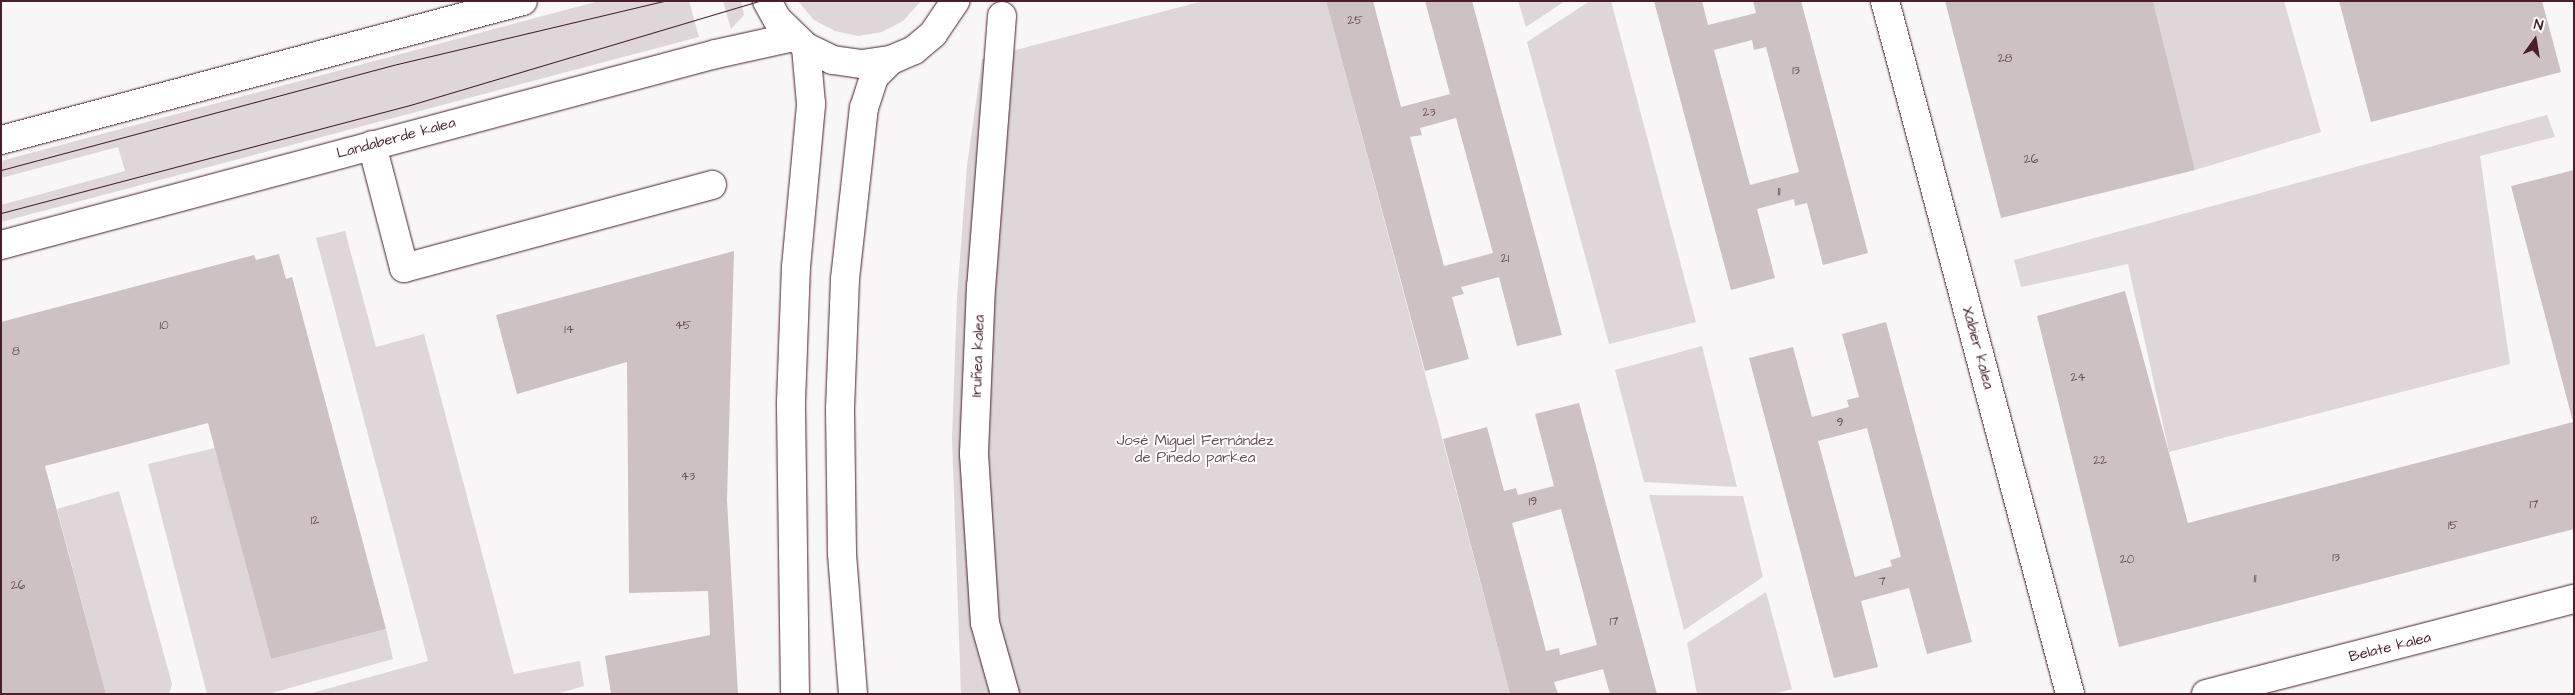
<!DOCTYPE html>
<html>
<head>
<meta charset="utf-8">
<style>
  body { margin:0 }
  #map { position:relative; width:2575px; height:695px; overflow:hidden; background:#f8f6f7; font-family:"Architects Daughter",sans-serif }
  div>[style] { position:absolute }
  .green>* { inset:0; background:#ded6d9 }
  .building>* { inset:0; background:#cdc1c4 }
  .roads { filter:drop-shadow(0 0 1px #4a1f2b) drop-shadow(0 0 1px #4a1f2b) }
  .minor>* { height:28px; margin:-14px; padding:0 14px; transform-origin:14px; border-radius:14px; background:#fff }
  .tram>* { height:1px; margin:-0.5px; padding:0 0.5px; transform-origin:0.5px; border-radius:0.5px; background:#4a1f2b }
  span { translate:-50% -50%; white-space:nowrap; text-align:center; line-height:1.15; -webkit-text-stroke:4px #fff; paint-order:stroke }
  .number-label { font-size:12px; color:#6b4851 }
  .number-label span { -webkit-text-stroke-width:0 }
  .street-label { font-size:15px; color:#4a1f2b }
  .park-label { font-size:15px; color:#6f4d56 }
  .frame { position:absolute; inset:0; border:2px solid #4a1f2b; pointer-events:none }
  .north { position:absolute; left:2510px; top:15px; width:50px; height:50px; -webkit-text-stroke:4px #fff; paint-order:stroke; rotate:13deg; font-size:14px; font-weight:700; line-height:20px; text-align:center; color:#4a1f2b }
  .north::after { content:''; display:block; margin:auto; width:18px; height:22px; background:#4a1f2b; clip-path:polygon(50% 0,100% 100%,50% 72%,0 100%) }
</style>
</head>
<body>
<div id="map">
  <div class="green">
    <i style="clip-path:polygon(599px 1px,689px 1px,699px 37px,1px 222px,1px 205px,125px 171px,118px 147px,1px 178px,1px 161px)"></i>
    <i style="clip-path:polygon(723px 1px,741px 1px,744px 15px,731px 29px)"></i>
    <i style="clip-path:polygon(798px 1px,921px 1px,903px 21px,882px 32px,858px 36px,835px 31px,814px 20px)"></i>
    <i style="clip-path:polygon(1203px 1px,1326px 1px,1510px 694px,961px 694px,952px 438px,957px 298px,967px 166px,982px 59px)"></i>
    <i style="clip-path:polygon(1518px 1px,1565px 1px,1526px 27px)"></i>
    <i style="clip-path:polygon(1590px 1px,1611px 1px,1696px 322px,1609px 344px,1527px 42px)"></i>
    <i style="clip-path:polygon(2153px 1px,2284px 1px,2321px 132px,2195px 170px)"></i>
    <i style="clip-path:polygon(2547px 115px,2555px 137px,2480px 156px,2510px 364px,2169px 452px,2128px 264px,2021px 287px,2014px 260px)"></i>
    <i style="clip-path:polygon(345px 231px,376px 347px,424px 334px,514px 674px,580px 661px,584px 686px,556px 694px,308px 694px,428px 661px,316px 238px)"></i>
    <i style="clip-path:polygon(1702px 346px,1737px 487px,1644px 482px,1615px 370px)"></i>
    <i style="clip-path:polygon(215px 448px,271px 659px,386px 629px,393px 659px,268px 694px,207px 694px,148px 464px)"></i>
    <i style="clip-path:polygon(119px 491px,172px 684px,169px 694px,106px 694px,57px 509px)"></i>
    <i style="clip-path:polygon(1649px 495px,1743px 496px,1763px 577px,1684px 630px)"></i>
    <i style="clip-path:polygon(1766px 592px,1792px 689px,1775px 694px,1697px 694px,1687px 643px)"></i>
  </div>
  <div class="building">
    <i style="clip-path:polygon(evenodd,1326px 1px,1373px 1px,1401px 107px,1450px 94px,1425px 1px,1472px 1px,1562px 335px,1517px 346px,1499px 277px,1461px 287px,1464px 294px,1452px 297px,1469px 359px,1425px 371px,1326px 1px,1456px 118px,1493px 253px,1444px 266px,1410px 137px,1422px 135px,1420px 128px,1456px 118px)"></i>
    <i style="clip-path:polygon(evenodd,1654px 1px,1702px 1px,1708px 25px,1756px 13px,1753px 1px,1801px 1px,1868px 253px,1823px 265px,1807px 203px,1795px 206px,1794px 199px,1757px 209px,1775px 278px,1731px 290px,1654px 1px,1752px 40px,1754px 50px,1766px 47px,1799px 172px,1750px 185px,1714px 50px,1752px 40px)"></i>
    <i style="clip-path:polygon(1945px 1px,2153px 1px,2195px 170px,2001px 218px)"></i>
    <i style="clip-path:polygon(2339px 1px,2542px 1px,2561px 72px,2371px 122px)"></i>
    <i style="clip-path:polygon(2574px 170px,2574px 529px,2119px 647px,2037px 316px,2125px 291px,2188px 523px,2573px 422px,2511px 186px)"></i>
    <i style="clip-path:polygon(734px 251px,727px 500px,738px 694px,611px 694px,605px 656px,710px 635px,708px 591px,629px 593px,627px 362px,517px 394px,496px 315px)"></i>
    <i style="clip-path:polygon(279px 254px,286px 279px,292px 277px,386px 629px,271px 659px,208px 423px,45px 466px,106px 694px,1px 694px,1px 322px,254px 255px,256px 260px)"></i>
    <i style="clip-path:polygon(evenodd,1886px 322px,1972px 642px,1927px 654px,1909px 588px,1861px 601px,1878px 667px,1834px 678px,1749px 358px,1793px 347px,1812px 417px,1849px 407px,1847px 400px,1859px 397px,1842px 334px,1886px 322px,1867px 428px,1901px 557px,1890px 560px,1892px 566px,1855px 577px,1818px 441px,1867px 428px)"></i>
    <i style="clip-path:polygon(evenodd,1579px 403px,1622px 564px,1657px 694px,1610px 694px,1603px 669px,1554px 682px,1558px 694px,1510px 694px,1485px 599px,1443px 439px,1487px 427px,1504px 491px,1516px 488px,1518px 495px,1554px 486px,1535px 414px,1579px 403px,1561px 509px,1597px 645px,1560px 655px,1559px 648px,1546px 651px,1512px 523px,1561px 509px)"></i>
  </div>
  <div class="roads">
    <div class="minor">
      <i style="left:767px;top:1px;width:21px;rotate:61deg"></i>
      <i style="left:777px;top:19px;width:40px;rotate:44deg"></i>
      <i style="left:806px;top:47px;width:30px;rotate:26deg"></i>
      <i style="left:833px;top:60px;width:29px;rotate:8deg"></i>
      <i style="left:862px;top:64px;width:29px;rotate:-8deg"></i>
      <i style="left:891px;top:60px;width:25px;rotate:-23deg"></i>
      <i style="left:914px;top:50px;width:25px;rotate:-40deg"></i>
      <i style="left:933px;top:34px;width:40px;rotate:-56deg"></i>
      <i style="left:1885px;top:1px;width:717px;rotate:75.05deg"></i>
      <i style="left:1002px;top:16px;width:271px;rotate:94.4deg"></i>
      <i style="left:981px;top:286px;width:168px;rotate:92.4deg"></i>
      <i style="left:974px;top:454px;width:169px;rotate:86.3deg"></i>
      <i style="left:985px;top:623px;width:74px;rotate:74.3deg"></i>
      <i style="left:1px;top:140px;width:540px;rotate:-14.91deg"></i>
      <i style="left:372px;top:145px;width:127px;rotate:75.4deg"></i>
      <i style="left:404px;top:268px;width:319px;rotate:-15.1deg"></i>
      <i style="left:1px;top:245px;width:740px;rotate:-14.96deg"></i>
      <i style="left:716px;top:54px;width:79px;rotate:-12.4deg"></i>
      <i style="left:795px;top:694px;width:292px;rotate:-90.8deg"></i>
      <i style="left:791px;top:402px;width:135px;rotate:-87.9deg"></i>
      <i style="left:796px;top:267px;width:164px;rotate:-84.7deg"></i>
      <i style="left:811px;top:104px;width:57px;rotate:-95deg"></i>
      <i style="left:853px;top:694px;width:141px;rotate:-94.5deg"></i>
      <i style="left:842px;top:553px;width:144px;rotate:-90.8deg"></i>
      <i style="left:840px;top:409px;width:130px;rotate:-87.8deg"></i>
      <i style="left:845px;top:279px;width:172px;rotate:-83.7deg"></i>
      <i style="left:864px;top:108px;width:33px;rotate:-72deg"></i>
      <i style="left:874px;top:77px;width:24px;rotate:-45deg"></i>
      <i style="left:2206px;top:694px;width:380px;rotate:-14.5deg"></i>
    </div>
  </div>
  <div class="tram">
    <i style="left:1px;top:170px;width:406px;rotate:-15deg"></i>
    <i style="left:393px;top:65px;width:278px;rotate:-13.3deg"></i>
    <i style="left:1px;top:213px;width:423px;rotate:-14.8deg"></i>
    <i style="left:410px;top:105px;width:363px;rotate:-16.6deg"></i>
  </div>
  <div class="number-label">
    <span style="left:1355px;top:21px">25</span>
    <span style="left:2005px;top:59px">28</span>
    <span style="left:1796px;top:71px">13</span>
    <span style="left:1429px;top:113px">23</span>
    <span style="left:2031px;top:160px">26</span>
    <span style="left:1779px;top:192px">11</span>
    <span style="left:1505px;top:259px">21</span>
    <span style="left:164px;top:326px">10</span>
    <span style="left:683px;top:326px">45</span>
    <span style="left:569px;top:330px">14</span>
    <span style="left:16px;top:352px">8</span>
    <span style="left:2078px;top:378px">24</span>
    <span style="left:1840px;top:423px">9</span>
    <span style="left:2100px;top:461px">22</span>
    <span style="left:688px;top:477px">43</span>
    <span style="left:1533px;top:502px">19</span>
    <span style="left:2534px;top:505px">17</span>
    <span style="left:315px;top:521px">12</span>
    <span style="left:2453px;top:526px">15</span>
    <span style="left:2336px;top:558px">13</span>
    <span style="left:2127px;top:560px">20</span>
    <span style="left:2255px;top:579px">11</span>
    <span style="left:1882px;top:582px">7</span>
    <span style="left:18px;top:586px">26</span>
    <span style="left:1614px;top:622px">17</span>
  </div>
  <div class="street-label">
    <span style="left:396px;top:138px;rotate:-15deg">Landaberde kalea</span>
    <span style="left:1978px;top:348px;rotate:75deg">Xabier kalea</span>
    <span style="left:978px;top:356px;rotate:-88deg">Iruñea kalea</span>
    <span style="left:2390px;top:647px;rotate:-14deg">Belate kalea</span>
  </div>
  <div class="park-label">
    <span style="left:1195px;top:449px">José Miguel Fernández<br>de Pinedo parkea</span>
  </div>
  <div class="frame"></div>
  <div class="north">N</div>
</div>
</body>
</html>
